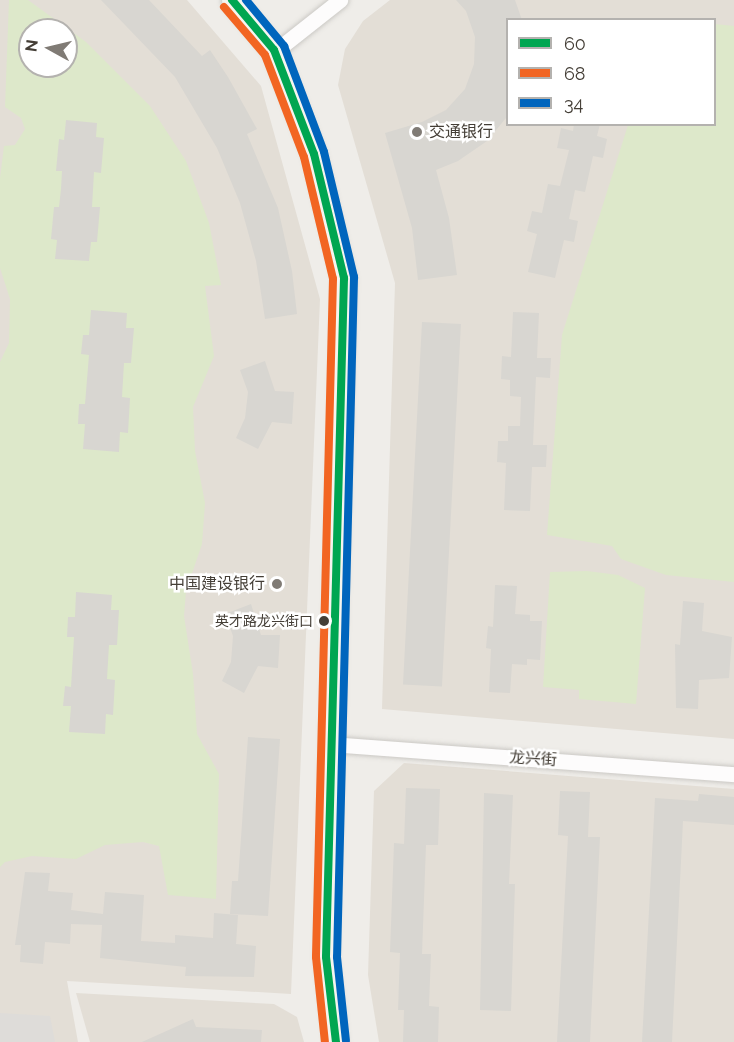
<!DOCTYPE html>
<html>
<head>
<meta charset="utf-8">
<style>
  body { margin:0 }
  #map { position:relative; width:734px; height:1042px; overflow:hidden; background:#efede9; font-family:Raleway,"Noto Sans SC",sans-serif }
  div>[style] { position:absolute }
  .residential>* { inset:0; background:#e3ded6 }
  .green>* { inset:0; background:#dde8ca }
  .parking>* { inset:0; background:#dedcd9 }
  .building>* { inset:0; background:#d8d6d1; transform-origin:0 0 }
  .roads { filter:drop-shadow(0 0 2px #cbc9c5) drop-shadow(0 0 2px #cbc9c5) }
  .street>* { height:15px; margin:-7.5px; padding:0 7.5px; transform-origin:7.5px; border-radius:7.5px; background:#fdfcfc }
  .secondary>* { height:21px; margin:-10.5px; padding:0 10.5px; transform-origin:10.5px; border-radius:10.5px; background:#f5f4ef }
  .bus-1>* { height:8px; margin:-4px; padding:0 4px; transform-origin:4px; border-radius:4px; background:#00a651 }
  .bus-2>* { height:8px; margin:-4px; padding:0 4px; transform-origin:4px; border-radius:4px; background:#f26522 }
  .bus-3>* { height:8px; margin:-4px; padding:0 4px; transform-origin:4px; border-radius:4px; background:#0065bd }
  .dots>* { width:16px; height:16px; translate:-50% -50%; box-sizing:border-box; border:3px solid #fff; border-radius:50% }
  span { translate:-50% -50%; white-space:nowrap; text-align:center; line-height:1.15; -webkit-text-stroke:5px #fff; paint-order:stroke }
  .bus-label { font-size:14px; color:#443e36 }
  .right { translate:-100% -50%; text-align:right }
  .poi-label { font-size:16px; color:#443e36 }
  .left { translate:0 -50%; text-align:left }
  .street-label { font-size:16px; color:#443e36 }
  .legend { position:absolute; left:506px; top:18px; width:210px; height:108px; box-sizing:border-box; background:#fff; border:2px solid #b4b2af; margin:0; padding:8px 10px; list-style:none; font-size:18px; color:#443e36 }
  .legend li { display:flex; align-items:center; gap:12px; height:30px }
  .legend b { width:30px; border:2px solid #b4b2af }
  .north { position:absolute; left:18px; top:18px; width:60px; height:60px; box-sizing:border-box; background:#fff; border:2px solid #b4b2af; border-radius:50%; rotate:278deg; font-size:16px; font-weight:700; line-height:24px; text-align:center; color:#443e36 }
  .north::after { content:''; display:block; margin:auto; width:21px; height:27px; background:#807b75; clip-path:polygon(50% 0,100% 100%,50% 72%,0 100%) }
</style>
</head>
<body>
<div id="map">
  <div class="residential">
    <i style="clip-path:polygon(evenodd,0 0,187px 0,261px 86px,320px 299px,291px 994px,67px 981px,78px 1042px,0 1042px,0 0,30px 30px,66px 30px,66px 66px,30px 66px,30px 30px)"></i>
    <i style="clip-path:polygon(evenodd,390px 0,734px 0,734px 739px,382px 709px,395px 283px,338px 85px,345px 49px,363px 21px,390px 0,508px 20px,714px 20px,714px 124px,508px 124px,508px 20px)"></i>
    <i style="clip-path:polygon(404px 763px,734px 789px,734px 1042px,379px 1042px,368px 975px,374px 791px)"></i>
    <i style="clip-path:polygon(76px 993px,274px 1004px,297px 1017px,304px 1042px,90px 1042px)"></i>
  </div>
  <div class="green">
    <i style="clip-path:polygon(evenodd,9px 0,28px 0,86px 42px,150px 106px,186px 161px,209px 223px,221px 285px,205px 286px,214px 356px,193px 407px,195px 451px,205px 503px,202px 544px,186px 591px,184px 616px,193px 674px,197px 734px,219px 774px,216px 899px,168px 895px,159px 846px,143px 842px,105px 845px,76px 859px,32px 856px,5px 862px,0 867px,0 362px,9px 343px,10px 299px,0 268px,0 178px,4px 146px,15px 145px,25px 129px,21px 118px,5px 107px,9px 0,30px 30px,66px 30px,66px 66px,30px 66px,30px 30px)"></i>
    <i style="clip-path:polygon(715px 24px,734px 26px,734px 582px,666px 575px,621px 559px,612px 546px,547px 535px,562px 335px,628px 125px,714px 124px)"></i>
    <i style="clip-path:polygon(587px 571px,618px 575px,645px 588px,636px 704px,579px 699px,579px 690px,543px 687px,550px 572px)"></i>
  </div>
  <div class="parking">
    <i style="clip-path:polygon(0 1013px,50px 1016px,55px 1042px,0 1042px)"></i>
  </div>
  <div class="building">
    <i style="clip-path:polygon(101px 0,149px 0,202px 56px,210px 50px,228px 77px,257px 129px,247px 134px,278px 208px,292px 271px,297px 314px,265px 319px,256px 261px,240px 203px,217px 148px,175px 77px)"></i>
    <i style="clip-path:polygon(456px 0,515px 0,522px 20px,507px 20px,506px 118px,487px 141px,458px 161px,436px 170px,449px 218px,457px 275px,418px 280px,412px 228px,385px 133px,422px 122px,446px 110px,465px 89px,474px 64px,475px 37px,466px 11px)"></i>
    <i style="clip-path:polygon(66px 120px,97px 123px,96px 137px,104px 138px,101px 173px,94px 172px,92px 207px,100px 207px,97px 242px,91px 242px,89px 261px,55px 259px,57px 240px,51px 239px,54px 207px,59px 207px,61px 189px,62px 171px,56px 171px,59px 139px,64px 140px)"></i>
    <i style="clip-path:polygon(574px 124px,600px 124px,597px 136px,607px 139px,603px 158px,593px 156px,585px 192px,575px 190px,569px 219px,578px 221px,574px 242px,564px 240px,555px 278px,528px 272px,537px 234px,527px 231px,532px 211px,542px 213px,548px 184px,560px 186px,569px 150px,557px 148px,561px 128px,573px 131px)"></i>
    <i style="clip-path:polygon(91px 310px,127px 313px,126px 328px,134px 328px,131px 363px,124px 363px,122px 397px,130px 398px,128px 433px,120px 432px,119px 452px,83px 449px,85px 424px,78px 424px,79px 404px,85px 404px,89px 355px,81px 354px,83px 335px,89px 335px)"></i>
    <i style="clip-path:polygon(513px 312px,539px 313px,537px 358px,551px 358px,550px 378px,536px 377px,533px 445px,547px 445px,546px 467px,532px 467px,530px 511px,504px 510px,506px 463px,497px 462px,498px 441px,508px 441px,508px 426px,520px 426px,521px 397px,510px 396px,510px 380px,501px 379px,502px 356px,511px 357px)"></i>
    <i style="left:422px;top:322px;width:39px;height:363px;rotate:3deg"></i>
    <i style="clip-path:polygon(265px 361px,275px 391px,294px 392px,292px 424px,272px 422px,258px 449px,236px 438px,245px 418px,248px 392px,240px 370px)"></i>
    <i style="clip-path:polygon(495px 585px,517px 586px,515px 614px,530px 615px,530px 621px,542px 621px,540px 660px,527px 659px,527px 665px,512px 664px,510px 693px,489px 692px,491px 649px,486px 648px,488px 626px,493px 627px)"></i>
    <i style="clip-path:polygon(76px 592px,112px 595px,111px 610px,119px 610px,117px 645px,109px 645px,107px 679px,115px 680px,113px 715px,106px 714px,105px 734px,69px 732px,71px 706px,63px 706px,65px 686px,71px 687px,74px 637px,67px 637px,68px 617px,75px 617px)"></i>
    <i style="clip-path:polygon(683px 601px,704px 603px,702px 631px,732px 637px,729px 678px,699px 680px,698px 709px,676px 708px,675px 644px,680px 645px)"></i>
    <i style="clip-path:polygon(251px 604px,261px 635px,280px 635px,278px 668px,258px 666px,244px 693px,222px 681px,231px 662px,233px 636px,225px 614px)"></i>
    <i style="clip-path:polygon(248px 737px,280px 739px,268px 916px,230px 914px,232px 881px,238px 881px)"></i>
    <i style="clip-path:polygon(406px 788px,440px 789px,438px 845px,426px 845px,422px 954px,431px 954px,429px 1006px,439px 1007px,438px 1042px,403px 1042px,404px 1010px,398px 1010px,400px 953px,390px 952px,394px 843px,404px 844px)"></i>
    <i style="clip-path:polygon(560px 791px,590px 792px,588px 837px,600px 837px,590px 1042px,557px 1042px,568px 836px,558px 835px)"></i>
    <i style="clip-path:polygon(484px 793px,513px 795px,509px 884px,515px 884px,511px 1011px,480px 1010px)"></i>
    <i style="clip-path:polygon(699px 794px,734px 797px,734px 825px,683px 821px,672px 1042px,642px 1042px,655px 798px,698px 801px)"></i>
    <i style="clip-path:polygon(25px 872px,50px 873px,48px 891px,73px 893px,71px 910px,103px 914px,105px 892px,144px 895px,141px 941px,175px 943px,175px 935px,213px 938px,214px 913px,238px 915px,236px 944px,256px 946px,254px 977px,185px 976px,186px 967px,100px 958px,102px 925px,71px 924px,70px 944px,45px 942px,43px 964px,20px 962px,21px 945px,15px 945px)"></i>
    <i style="clip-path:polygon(193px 1019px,196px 1027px,262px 1030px,261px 1042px,142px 1042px)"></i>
  </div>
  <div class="roads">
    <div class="street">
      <i style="left:283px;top:45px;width:73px;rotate:-38.3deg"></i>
      <i style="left:331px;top:744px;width:404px;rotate:4.3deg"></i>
    </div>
    <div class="secondary">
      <i style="left:232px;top:0;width:65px;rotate:50deg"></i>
      <i style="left:274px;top:50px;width:111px;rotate:69deg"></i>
      <i style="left:314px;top:154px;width:128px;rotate:76.4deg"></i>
      <i style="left:344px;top:278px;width:679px;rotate:91.52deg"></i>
      <i style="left:326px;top:957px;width:86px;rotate:83.3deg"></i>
    </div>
  </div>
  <div class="bus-1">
    <i style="left:232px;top:0;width:65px;rotate:50deg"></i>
    <i style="left:274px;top:50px;width:111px;rotate:69deg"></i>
    <i style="left:314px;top:154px;width:128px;rotate:76.4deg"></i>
    <i style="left:344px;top:278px;width:679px;rotate:91.52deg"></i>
    <i style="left:326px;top:957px;width:86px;rotate:83.3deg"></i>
  </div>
  <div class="bus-2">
    <i style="left:224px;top:7px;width:63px;rotate:49.5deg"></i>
    <i style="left:265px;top:55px;width:109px;rotate:69.1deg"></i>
    <i style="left:304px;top:157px;width:125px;rotate:76.6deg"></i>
    <i style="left:333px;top:279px;width:678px;rotate:91.44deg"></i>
    <i style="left:316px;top:957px;width:85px;rotate:84deg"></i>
  </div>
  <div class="bus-3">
    <i style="left:246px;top:0;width:60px;rotate:50.4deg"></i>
    <i style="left:284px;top:46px;width:113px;rotate:69.3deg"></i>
    <i style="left:324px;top:152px;width:129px;rotate:76.5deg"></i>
    <i style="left:354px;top:277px;width:680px;rotate:91.43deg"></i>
    <i style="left:337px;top:957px;width:84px;rotate:83.9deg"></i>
  </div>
  <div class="dots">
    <i style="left:417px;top:132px;background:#807b75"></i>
    <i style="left:277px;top:584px;background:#807b75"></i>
    <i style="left:324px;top:621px;background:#443e36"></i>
  </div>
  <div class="bus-label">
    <span class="right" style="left:313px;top:621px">英才路龙兴街口</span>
  </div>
  <div class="poi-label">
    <span class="left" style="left:429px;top:132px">交通银行</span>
    <span class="right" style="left:265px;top:584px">中国建设银行</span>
  </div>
  <div class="street-label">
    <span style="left:533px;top:759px;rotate:4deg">龙兴街</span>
  </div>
  <ul class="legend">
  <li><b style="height:8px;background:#00a651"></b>60</li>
  <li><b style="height:8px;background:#f26522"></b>68</li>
  <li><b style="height:8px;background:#0065bd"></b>34</li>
  </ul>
  <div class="north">N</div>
</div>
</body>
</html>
